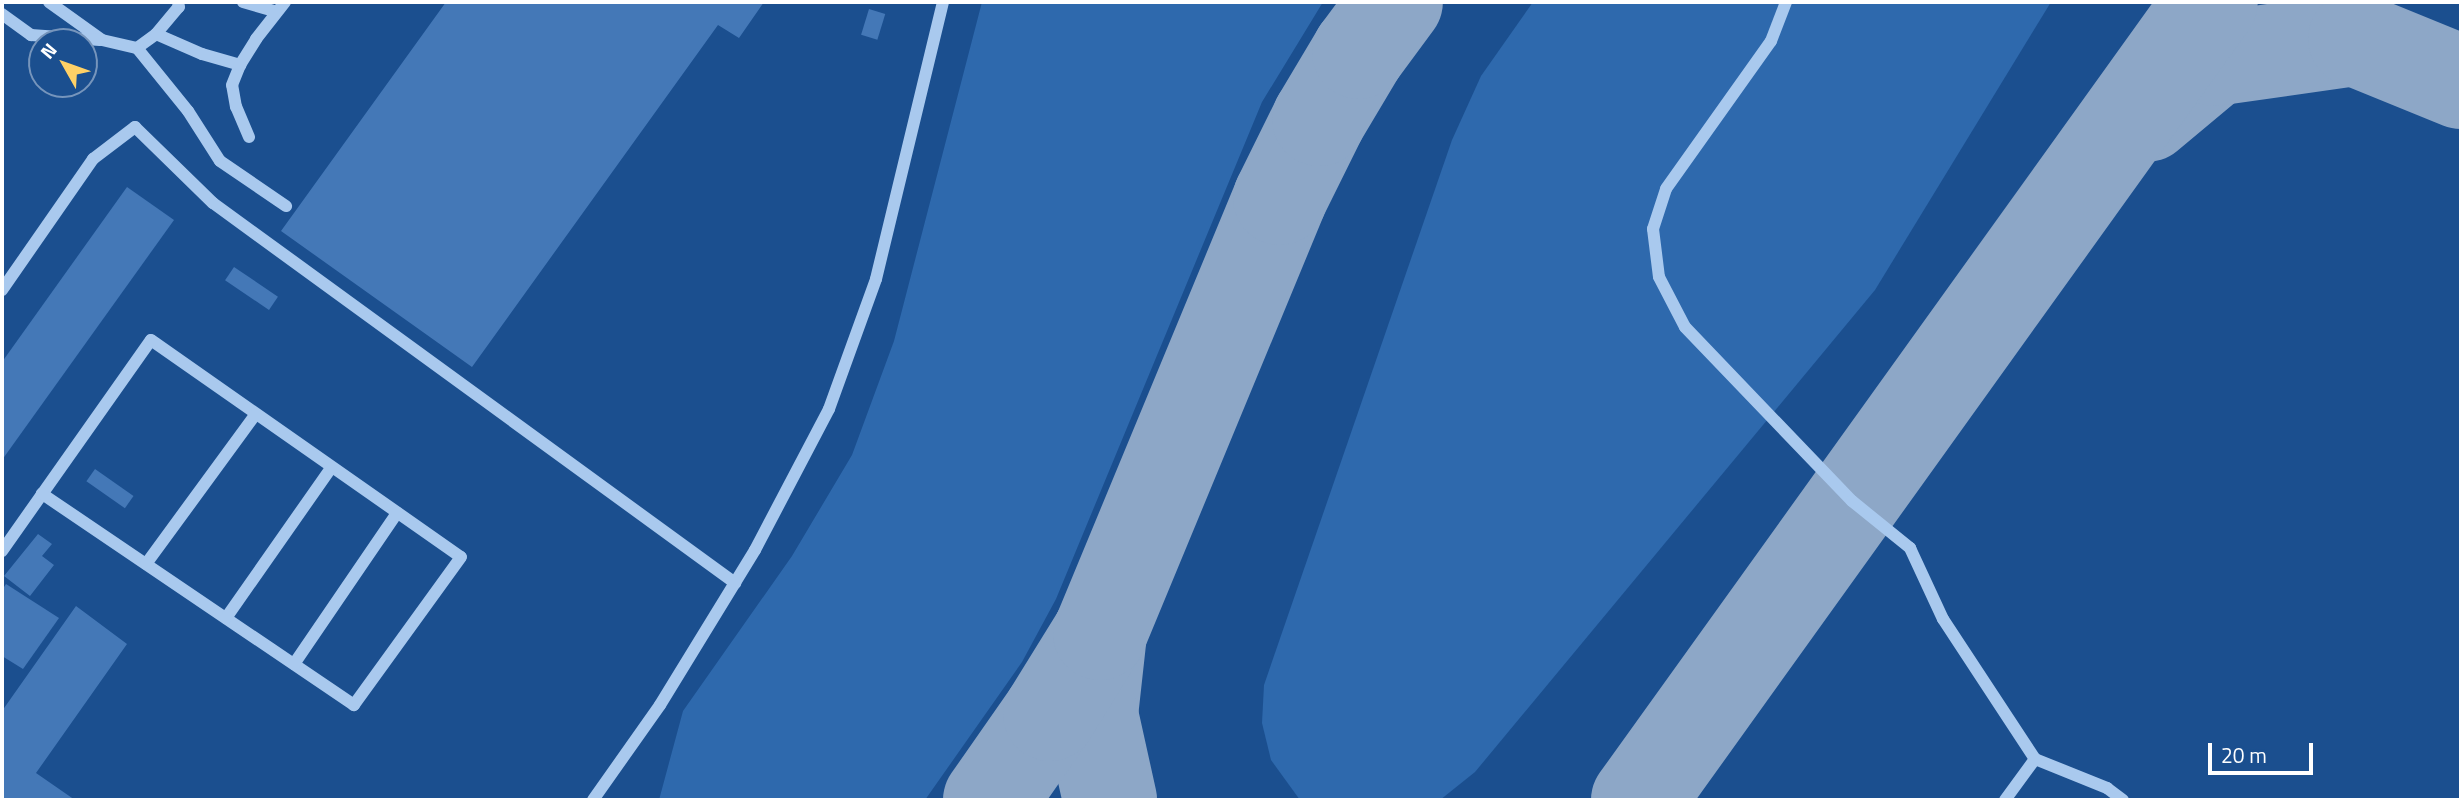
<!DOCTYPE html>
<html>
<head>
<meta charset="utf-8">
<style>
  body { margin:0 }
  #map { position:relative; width:2463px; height:802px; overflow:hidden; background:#1b4f8f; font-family:"Titillium Web",sans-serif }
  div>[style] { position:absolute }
  .green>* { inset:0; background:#2e69ad }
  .taxiway>* { height:94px; margin:-47px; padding:0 47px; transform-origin:47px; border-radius:47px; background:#8da7c7 }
  .building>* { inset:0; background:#4478b7; transform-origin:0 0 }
  .minor>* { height:12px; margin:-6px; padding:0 6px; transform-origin:6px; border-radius:6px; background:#a9c9ee }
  span { translate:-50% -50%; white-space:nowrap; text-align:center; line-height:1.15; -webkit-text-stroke:5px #1b4f8f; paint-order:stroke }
  .frame { position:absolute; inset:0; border:4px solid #fff; pointer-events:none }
  .north { position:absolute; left:28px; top:28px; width:70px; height:70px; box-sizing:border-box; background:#1b4f8f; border:2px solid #7695bc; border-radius:50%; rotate:310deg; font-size:19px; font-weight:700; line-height:28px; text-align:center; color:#fff }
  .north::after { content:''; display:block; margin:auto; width:24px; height:32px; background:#ffd166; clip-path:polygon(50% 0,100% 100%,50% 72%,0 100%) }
  .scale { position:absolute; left:2208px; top:743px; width:105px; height:32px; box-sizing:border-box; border:4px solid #fff; border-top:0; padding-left:9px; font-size:21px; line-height:24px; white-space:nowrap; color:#fff; -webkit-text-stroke:5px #1b4f8f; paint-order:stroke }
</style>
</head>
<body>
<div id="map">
  <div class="green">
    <i style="clip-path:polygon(982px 2px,1323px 2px,1262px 102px,1056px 599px,1022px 662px,925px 800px,659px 800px,683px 711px,792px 556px,852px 455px,894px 341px)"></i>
    <i style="clip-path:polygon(1533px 2px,2051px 2px,1875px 290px,1475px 772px,1440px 800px,1300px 800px,1271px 760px,1262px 723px,1264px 685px,1452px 140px,1481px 76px)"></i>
  </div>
  <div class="taxiway">
    <i style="left:2147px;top:115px;width:87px;rotate:-39.9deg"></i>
    <i style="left:2214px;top:59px;width:142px;rotate:-8.1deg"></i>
    <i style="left:2355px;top:39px;width:114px;rotate:22.1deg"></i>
    <i style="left:1100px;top:633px;width:81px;rotate:96.3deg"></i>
    <i style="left:1091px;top:714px;width:88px;rotate:77.5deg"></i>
    <i style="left:990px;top:800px;width:105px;rotate:-55.1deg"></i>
    <i style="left:1050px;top:714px;width:95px;rotate:-58.3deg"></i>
    <i style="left:1100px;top:633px;width:471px;rotate:-67.5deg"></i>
    <i style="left:1280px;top:198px;width:88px;rotate:-63.7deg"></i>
    <i style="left:1319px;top:119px;width:78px;rotate:-59.2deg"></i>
    <i style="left:1359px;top:52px;width:62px;rotate:-53.5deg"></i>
    <i style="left:1638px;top:800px;width:982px;rotate:-54.32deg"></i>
  </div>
  <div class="building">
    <i style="clip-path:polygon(446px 2px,764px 2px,739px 38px,718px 25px,472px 367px,281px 231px)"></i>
    <i style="left:869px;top:9px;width:17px;height:27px;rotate:17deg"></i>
    <i style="clip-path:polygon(127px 187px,174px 220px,2px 460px,2px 362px)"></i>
    <i style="left:234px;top:267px;width:53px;height:16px;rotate:34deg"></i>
    <i style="left:95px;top:469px;width:47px;height:15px;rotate:35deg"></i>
    <i style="clip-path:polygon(38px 534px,52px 544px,42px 556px,54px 565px,30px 596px,4px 576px)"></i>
    <i style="clip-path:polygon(6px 584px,59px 618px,23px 669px,2px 656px,2px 590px)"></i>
    <i style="clip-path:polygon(76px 606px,127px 644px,36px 773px,75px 800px,2px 800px,2px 711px)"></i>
  </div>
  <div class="minor">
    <i style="left:49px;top:2px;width:65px;rotate:35.6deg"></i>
    <i style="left:102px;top:40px;width:36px;rotate:13deg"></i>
    <i style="left:137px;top:48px;width:24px;rotate:-36deg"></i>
    <i style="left:156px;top:34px;width:35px;rotate:-50deg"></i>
    <i style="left:179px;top:7px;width:5px;rotate:-101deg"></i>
    <i style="left:243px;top:2px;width:35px;rotate:16deg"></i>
    <i style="left:1786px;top:2px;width:42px;rotate:111deg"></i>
    <i style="left:1771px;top:41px;width:181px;rotate:125.4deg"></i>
    <i style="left:1666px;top:189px;width:42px;rotate:108deg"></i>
    <i style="left:1653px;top:229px;width:48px;rotate:82.9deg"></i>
    <i style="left:1659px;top:277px;width:56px;rotate:62.5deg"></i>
    <i style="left:1685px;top:327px;width:241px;rotate:46.2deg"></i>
    <i style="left:1852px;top:501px;width:75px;rotate:39deg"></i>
    <i style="left:1910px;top:548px;width:78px;rotate:65.1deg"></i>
    <i style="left:1943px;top:619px;width:168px;rotate:56.7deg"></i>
    <i style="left:2035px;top:759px;width:78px;rotate:21.9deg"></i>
    <i style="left:2107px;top:788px;width:20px;rotate:37deg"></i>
    <i style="left:2px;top:14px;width:36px;rotate:36deg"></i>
    <i style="left:31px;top:35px;width:69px;rotate:4.1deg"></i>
    <i style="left:156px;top:34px;width:50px;rotate:23.5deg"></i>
    <i style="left:202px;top:54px;width:40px;rotate:16deg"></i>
    <i style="left:137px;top:48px;width:81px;rotate:51deg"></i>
    <i style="left:188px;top:111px;width:59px;rotate:57.4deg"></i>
    <i style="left:220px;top:161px;width:80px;rotate:34.3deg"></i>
    <i style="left:249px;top:137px;width:33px;rotate:-113deg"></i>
    <i style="left:236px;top:107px;width:22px;rotate:-100deg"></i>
    <i style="left:232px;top:85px;width:22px;rotate:-68deg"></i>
    <i style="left:240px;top:65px;width:31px;rotate:-58deg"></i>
    <i style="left:256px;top:39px;width:47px;rotate:-51.9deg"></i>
    <i style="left:2px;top:290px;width:160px;rotate:-55.2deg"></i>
    <i style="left:93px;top:159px;width:53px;rotate:-37.3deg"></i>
    <i style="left:135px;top:127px;width:109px;rotate:44.3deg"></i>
    <i style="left:213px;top:203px;width:646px;rotate:36.05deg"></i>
    <i style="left:2px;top:551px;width:258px;rotate:-54.8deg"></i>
    <i style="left:151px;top:340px;width:378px;rotate:35deg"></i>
    <i style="left:461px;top:557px;width:183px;rotate:125.9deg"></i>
    <i style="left:354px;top:705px;width:377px;rotate:-145.9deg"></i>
    <i style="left:146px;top:564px;width:185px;rotate:-53.8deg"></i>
    <i style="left:226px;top:618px;width:183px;rotate:-55deg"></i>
    <i style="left:294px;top:664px;width:183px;rotate:-55.7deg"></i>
    <i style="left:593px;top:800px;width:116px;rotate:-54.8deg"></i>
    <i style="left:660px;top:705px;width:182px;rotate:-58.5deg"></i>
    <i style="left:755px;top:550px;width:159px;rotate:-62.3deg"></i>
    <i style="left:829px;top:409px;width:138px;rotate:-70.1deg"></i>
    <i style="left:876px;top:279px;width:285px;rotate:-76.4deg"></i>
    <i style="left:2005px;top:800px;width:51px;rotate:-53.8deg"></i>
  </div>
  <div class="frame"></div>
  <div class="north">N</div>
  <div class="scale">20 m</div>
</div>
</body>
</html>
